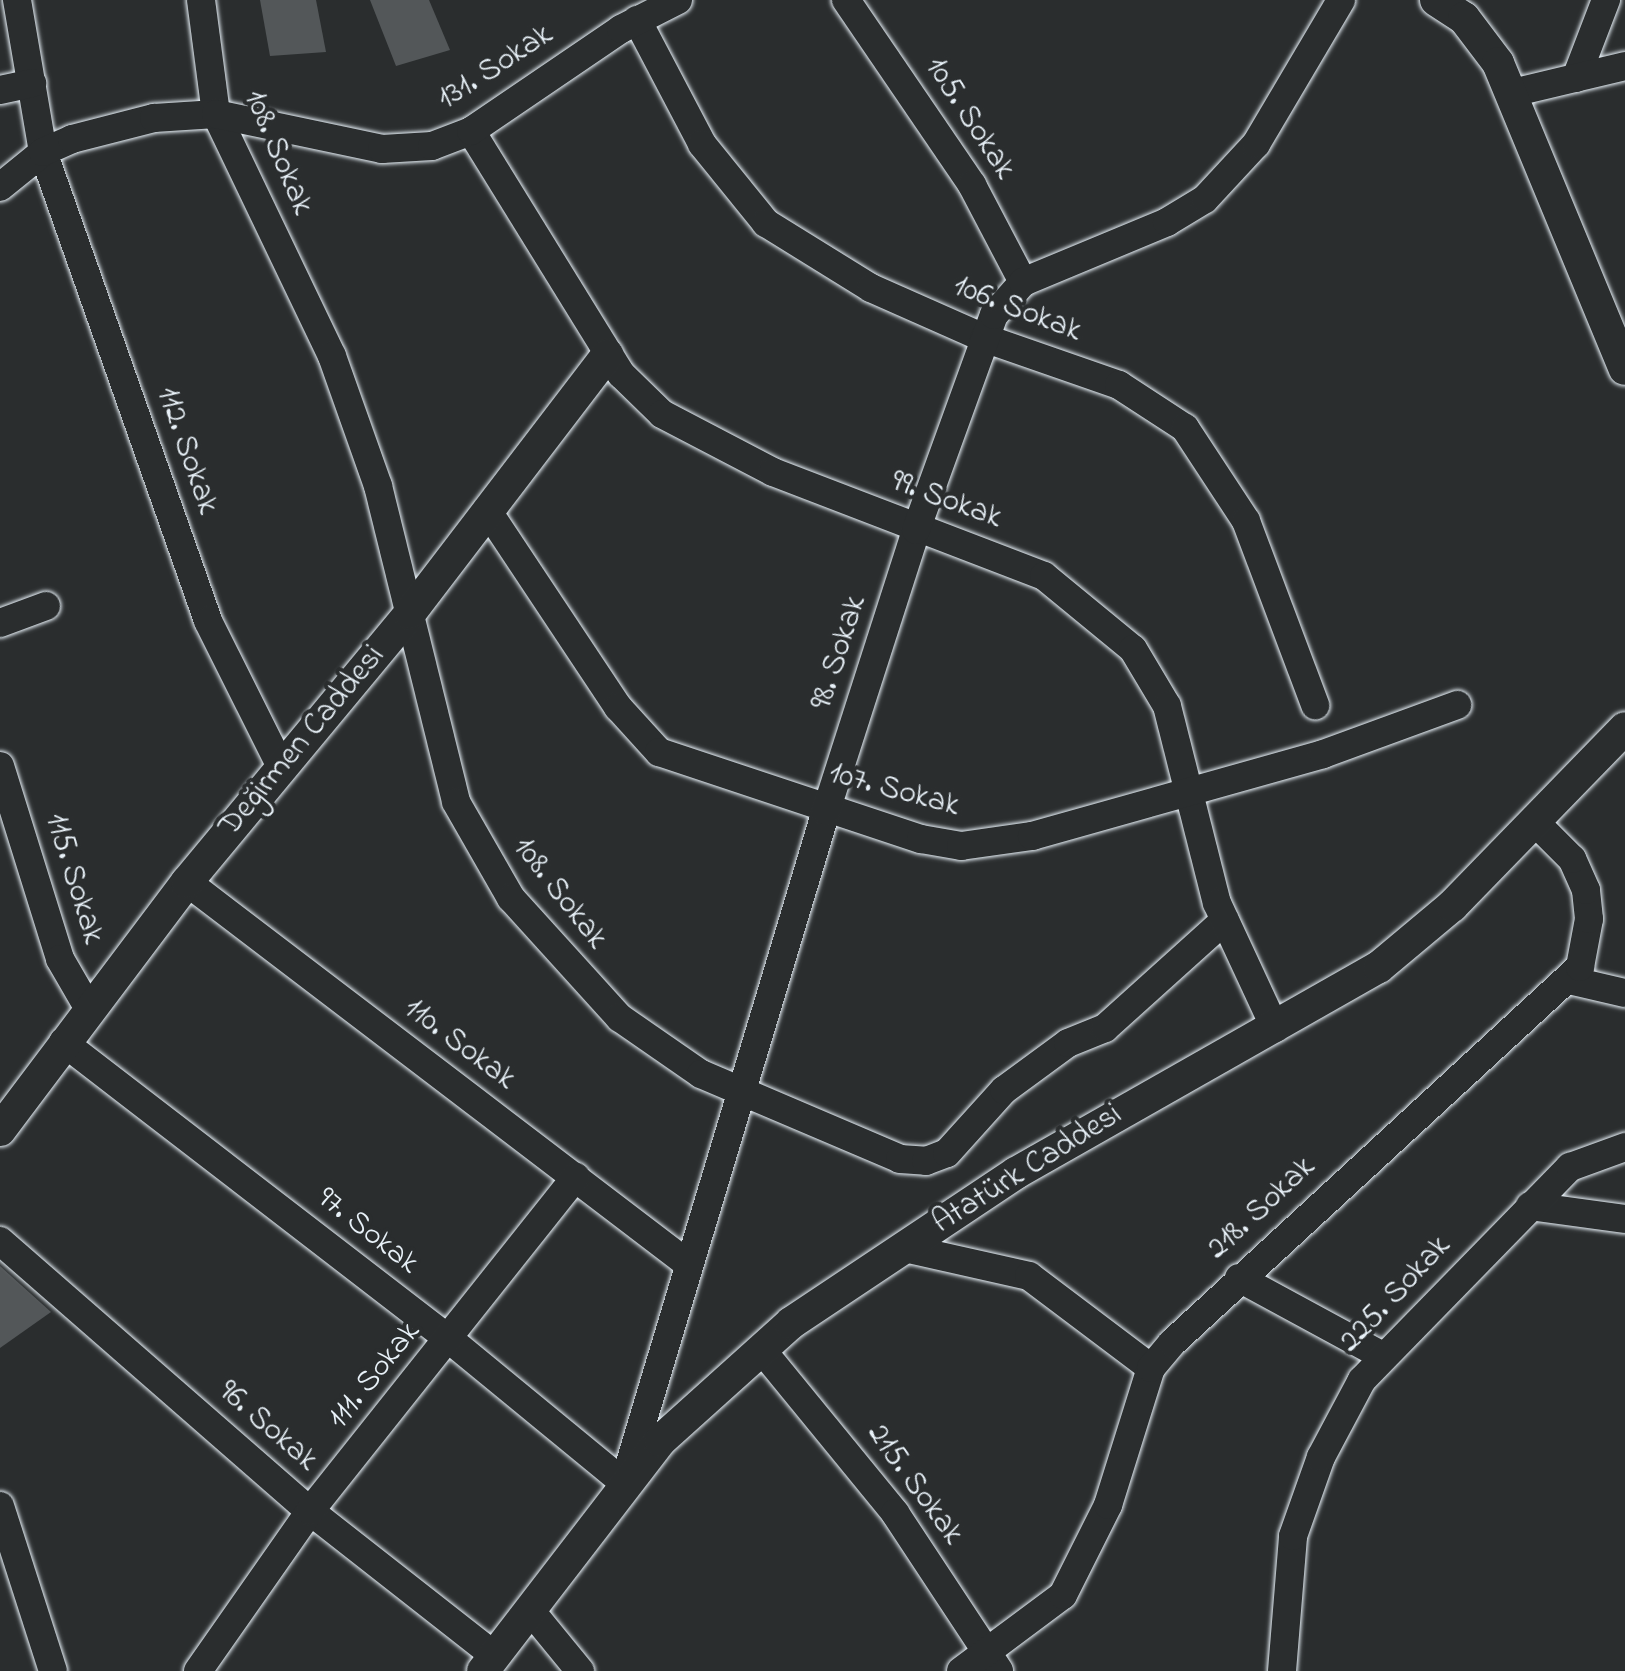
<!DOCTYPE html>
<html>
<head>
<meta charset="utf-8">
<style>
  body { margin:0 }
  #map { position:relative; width:1625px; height:1671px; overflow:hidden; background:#2a2d2e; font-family:"Indie Flower",sans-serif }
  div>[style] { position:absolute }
  .building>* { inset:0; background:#535759 }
  .roads { filter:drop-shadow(0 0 2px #e8f1f8) drop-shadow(0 0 2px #e8f1f8) }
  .minor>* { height:28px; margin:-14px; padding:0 14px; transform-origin:14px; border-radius:14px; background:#2a2d2e }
  .tertiary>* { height:32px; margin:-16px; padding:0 16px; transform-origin:16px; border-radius:16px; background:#2a2d2e }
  span { translate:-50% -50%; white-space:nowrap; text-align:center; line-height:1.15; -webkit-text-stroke:8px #2a2d2e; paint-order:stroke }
  .street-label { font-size:32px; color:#e8f1f8 }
</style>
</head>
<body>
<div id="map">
  <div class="building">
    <i style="clip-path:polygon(260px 0,316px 0,326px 52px,270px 56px)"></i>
    <i style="clip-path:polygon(370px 0,429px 0,450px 50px,396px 66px)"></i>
    <i style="clip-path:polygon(0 1266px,51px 1312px,0 1348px)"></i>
  </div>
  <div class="roads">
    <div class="minor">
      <i style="left:17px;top:0;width:154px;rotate:80.3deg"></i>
      <i style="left:43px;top:152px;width:497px;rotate:70.6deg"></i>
      <i style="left:208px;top:621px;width:161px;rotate:63.4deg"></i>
      <i style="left:201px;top:0;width:115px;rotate:82.5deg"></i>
      <i style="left:216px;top:114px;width:268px;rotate:64.4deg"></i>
      <i style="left:332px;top:356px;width:138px;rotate:70.5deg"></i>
      <i style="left:378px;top:486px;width:325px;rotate:76.1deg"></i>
      <i style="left:456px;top:802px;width:111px;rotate:60.2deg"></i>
      <i style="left:511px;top:898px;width:162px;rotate:47.8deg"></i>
      <i style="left:620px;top:1018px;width:98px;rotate:34.7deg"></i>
      <i style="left:701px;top:1074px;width:216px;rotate:23.1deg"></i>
      <i style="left:900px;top:1159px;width:26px;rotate:4deg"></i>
      <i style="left:926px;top:1161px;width:22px;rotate:-21deg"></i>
      <i style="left:947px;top:1153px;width:85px;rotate:-47.9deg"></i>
      <i style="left:1004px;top:1090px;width:79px;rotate:-36.3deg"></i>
      <i style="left:1068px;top:1043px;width:40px;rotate:-22deg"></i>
      <i style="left:1105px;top:1028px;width:161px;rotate:-42deg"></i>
      <i style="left:846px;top:0;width:224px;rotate:55.7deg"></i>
      <i style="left:972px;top:185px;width:110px;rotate:62.3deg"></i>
      <i style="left:637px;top:20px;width:140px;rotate:62.3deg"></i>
      <i style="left:702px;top:144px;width:102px;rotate:51deg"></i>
      <i style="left:766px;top:223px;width:123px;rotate:31.8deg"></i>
      <i style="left:871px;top:288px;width:124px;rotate:23.9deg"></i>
      <i style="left:984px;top:338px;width:143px;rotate:19.2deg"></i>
      <i style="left:1119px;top:385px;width:79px;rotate:33.1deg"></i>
      <i style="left:1185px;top:428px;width:111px;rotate:56.7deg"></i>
      <i style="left:1246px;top:521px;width:197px;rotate:69.4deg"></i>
      <i style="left:1576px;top:78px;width:84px;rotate:-69deg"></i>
      <i style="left:0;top:90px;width:33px;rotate:-12deg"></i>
      <i style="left:1512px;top:93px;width:116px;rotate:-13.4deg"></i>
      <i style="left:471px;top:131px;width:286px;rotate:58.3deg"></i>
      <i style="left:621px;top:374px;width:57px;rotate:44.3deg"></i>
      <i style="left:662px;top:414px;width:125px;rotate:27.6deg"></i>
      <i style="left:773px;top:472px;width:290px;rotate:21deg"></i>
      <i style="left:1044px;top:576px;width:115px;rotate:39.4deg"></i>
      <i style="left:1133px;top:649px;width:66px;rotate:59.2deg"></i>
      <i style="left:1167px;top:706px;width:203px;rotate:75.8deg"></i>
      <i style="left:1217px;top:903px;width:138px;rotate:65.1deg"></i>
      <i style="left:0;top:187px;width:55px;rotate:-39.1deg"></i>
      <i style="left:43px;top:152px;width:32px;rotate:-24deg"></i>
      <i style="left:72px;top:139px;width:85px;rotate:-14.4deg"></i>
      <i style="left:154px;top:118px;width:62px;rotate:-3.7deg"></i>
      <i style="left:216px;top:114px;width:170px;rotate:11.9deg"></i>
      <i style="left:382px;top:149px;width:50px;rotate:-3.4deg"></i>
      <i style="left:432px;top:146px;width:42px;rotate:-21deg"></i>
      <i style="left:471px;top:131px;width:181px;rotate:-34.2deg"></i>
      <i style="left:621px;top:29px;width:64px;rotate:-27deg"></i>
      <i style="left:487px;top:510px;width:237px;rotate:56.4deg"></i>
      <i style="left:618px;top:707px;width:61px;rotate:47.7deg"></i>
      <i style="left:659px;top:752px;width:276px;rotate:18.4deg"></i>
      <i style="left:921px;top:839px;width:41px;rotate:9.9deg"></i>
      <i style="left:961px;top:846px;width:72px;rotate:-8deg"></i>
      <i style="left:1032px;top:836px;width:302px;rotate:-15.7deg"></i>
      <i style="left:1323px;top:754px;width:143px;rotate:-20.1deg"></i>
      <i style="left:0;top:623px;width:49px;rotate:-20.3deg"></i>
      <i style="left:0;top:766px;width:202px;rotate:72.7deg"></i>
      <i style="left:60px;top:959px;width:58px;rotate:59.9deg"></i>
      <i style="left:187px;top:882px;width:630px;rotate:37.32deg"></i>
      <i style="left:1569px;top:980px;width:57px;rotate:13.1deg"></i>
      <i style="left:63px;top:1042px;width:487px;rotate:37.6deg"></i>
      <i style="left:449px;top:1339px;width:227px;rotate:39.4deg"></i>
      <i style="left:624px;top:1483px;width:702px;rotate:-73.27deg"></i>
      <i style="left:826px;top:811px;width:295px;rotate:-72.2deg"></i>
      <i style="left:916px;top:530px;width:229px;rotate:-70.1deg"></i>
      <i style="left:994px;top:315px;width:44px;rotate:-48.7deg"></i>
      <i style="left:1023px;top:282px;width:156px;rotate:-22.6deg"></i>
      <i style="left:1167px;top:222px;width:44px;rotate:-31.2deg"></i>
      <i style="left:1205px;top:199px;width:75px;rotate:-47.2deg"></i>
      <i style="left:1256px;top:144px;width:167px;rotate:-59.4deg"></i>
      <i style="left:1530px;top:1206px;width:96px;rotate:7.8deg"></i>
      <i style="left:0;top:1241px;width:411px;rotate:41.1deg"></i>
      <i style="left:310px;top:1511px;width:235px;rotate:38.1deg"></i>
      <i style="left:904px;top:1248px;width:128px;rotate:12.6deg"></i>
      <i style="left:1029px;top:1276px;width:153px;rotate:37deg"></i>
      <i style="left:1239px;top:1278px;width:162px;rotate:28.5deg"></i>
      <i style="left:761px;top:1349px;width:212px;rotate:50.7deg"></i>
      <i style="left:895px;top:1513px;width:189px;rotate:56.6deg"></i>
      <i style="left:0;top:1506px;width:173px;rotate:72.2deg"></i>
      <i style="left:530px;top:1610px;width:79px;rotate:50.7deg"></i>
      <i style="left:198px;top:1671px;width:195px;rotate:-55deg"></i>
      <i style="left:310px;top:1511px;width:427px;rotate:-51.5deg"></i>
      <i style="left:961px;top:1671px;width:127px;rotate:-36.7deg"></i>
      <i style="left:1063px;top:1595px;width:101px;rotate:-63.4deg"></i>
      <i style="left:1108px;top:1505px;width:144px;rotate:-72.6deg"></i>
      <i style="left:1151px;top:1368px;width:33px;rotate:-50deg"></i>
      <i style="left:1172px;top:1343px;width:555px;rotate:-42.66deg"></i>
      <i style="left:1580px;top:967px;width:49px;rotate:-79.4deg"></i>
      <i style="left:1589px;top:919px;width:29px;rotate:-96deg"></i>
      <i style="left:1586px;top:890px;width:34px;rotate:-114deg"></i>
      <i style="left:1572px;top:859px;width:52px;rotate:-135deg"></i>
      <i style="left:1282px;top:1671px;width:135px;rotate:-85.3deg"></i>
      <i style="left:1293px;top:1536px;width:84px;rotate:-70.5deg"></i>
      <i style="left:1321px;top:1457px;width:87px;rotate:-62deg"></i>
      <i style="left:1362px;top:1380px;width:298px;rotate:-45.7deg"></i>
      <i style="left:1570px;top:1167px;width:59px;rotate:-20deg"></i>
    </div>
    <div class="tertiary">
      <i style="left:1436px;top:0;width:33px;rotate:33deg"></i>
      <i style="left:1464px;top:18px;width:56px;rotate:52.9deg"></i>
      <i style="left:1498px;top:63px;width:331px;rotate:67.5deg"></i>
      <i style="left:0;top:1130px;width:311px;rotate:-53deg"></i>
      <i style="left:187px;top:882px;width:349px;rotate:-50.3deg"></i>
      <i style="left:410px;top:613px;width:325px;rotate:-52.6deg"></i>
      <i style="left:483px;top:1671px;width:290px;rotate:-52.4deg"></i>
      <i style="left:660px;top:1441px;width:176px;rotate:-42deg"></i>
      <i style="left:791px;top:1323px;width:270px;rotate:-33.7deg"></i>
      <i style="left:1016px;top:1173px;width:417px;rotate:-29.6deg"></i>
      <i style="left:1379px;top:967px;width:95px;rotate:-39.9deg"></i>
      <i style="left:1452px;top:906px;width:248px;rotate:-45.8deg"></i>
    </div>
  </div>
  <div class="street-label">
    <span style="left:496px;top:68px;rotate:-33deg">131. Sokak</span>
    <span style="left:969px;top:119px;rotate:57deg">105. Sokak</span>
    <span style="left:277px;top:153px;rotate:67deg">108. Sokak</span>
    <span style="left:1017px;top:310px;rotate:21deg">106. Sokak</span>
    <span style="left:186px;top:451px;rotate:71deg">112. Sokak</span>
    <span style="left:946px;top:501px;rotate:20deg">99. Sokak</span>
    <span style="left:840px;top:653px;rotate:-72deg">98. Sokak</span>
    <span style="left:303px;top:742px;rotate:-50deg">Değirmen Caddesi</span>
    <span style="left:894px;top:791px;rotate:15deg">107. Sokak</span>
    <span style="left:73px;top:879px;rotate:73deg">115. Sokak</span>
    <span style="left:559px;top:894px;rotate:52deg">108. Sokak</span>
    <span style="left:459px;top:1045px;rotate:37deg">110. Sokak</span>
    <span style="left:1028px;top:1170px;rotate:-32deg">Atatürk Caddesi</span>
    <span style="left:1262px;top:1209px;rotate:-43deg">218. Sokak</span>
    <span style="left:367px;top:1232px;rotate:38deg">97. Sokak</span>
    <span style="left:1396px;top:1295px;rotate:-47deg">225. Sokak</span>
    <span style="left:375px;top:1376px;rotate:-51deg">111. Sokak</span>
    <span style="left:267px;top:1427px;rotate:41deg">96. Sokak</span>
    <span style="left:914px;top:1485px;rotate:54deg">215. Sokak</span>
  </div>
</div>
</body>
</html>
